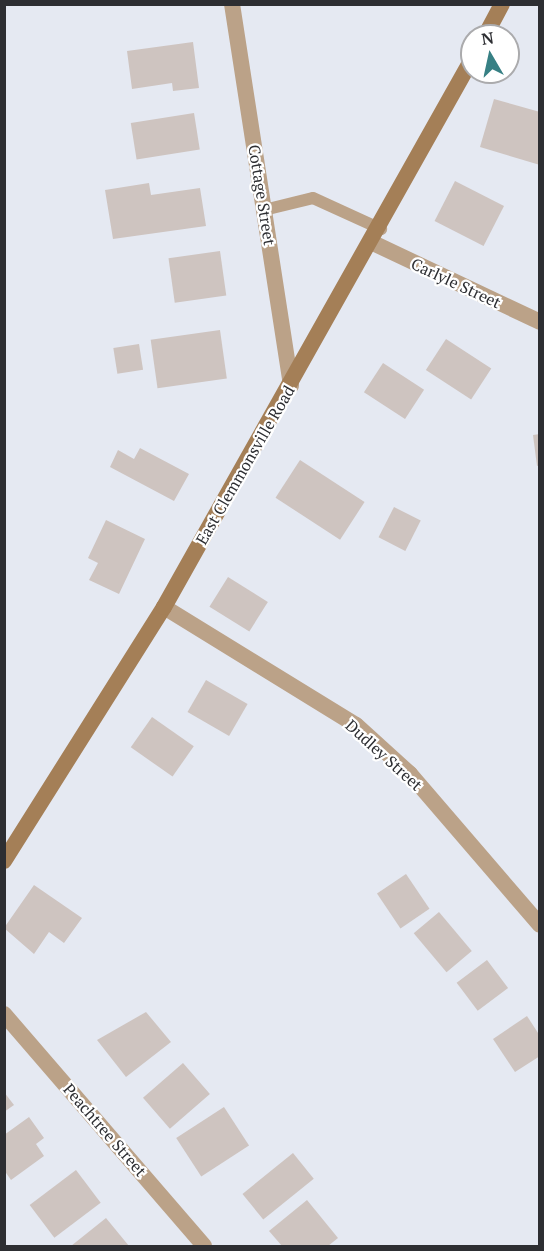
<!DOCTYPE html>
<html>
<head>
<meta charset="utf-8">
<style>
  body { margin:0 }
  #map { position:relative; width:544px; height:1251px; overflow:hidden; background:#e5e9f2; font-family:"PT Serif",serif }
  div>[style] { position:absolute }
  .building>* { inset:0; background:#cec4c0; transform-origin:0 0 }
  .service>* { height:12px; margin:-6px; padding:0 6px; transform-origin:6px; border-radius:6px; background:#bba288 }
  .minor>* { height:16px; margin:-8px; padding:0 8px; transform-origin:8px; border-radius:8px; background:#bba288 }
  .secondary>* { height:16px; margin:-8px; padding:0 8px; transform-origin:8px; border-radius:8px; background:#a47f57 }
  span { translate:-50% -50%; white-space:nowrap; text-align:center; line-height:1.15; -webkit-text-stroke:4.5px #fff; paint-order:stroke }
  .street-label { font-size:16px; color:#2d2e32 }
  .frame { position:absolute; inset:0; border:6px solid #2d2e32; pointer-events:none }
  .north { position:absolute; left:460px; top:24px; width:60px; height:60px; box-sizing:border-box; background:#fff; border:2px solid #ababad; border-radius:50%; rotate:351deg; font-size:16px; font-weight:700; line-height:24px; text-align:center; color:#2d2e32 }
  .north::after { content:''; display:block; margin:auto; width:21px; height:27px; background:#378084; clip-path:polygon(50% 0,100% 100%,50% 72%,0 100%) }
</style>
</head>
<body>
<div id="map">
  <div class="building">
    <i style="clip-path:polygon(193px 42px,199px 88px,173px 91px,172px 83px,132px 89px,127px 51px)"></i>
    <i style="clip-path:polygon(494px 99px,540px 112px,540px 165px,480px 147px)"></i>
    <i style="left:194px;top:113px;width:37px;height:64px;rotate:81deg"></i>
    <i style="left:455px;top:181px;width:55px;height:45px;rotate:27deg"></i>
    <i style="clip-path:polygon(149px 183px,151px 195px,200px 188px,206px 226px,113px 239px,105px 190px)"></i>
    <i style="left:220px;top:251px;width:45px;height:52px;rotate:82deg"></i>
    <i style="left:220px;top:330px;width:49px;height:70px;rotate:82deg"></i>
    <i style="left:446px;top:339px;width:54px;height:37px;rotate:33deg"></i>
    <i style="left:139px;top:344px;width:26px;height:26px;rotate:81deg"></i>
    <i style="left:383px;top:363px;width:49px;height:35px;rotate:33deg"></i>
    <i style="clip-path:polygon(540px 434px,540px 465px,537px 466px,533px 435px)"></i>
    <i style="clip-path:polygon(140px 448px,189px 474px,174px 501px,110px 467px,118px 450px,134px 459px)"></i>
    <i style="left:300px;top:460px;width:77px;height:45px;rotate:33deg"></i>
    <i style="left:394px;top:507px;width:30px;height:34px;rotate:27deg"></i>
    <i style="clip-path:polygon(106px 520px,145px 539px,119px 594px,89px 580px,98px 563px,88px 558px)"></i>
    <i style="left:228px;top:577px;width:47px;height:35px;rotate:32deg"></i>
    <i style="left:206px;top:680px;width:48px;height:37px;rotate:30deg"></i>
    <i style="left:152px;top:717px;width:51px;height:37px;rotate:35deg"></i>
    <i style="left:406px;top:874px;width:42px;height:35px;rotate:56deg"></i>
    <i style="clip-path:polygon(34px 885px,82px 918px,64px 943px,49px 932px,34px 954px,4px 928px)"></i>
    <i style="left:439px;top:912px;width:51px;height:33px;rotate:50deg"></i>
    <i style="left:487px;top:960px;width:35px;height:38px;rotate:53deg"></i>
    <i style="clip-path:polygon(146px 1012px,171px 1042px,126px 1077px,97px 1040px)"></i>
    <i style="clip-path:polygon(527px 1016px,540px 1036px,540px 1056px,515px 1072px,493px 1039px)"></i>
    <i style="left:183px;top:1063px;width:41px;height:53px;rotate:49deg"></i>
    <i style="clip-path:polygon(4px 1092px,14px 1105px,4px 1112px)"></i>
    <i style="left:224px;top:1107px;width:46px;height:57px;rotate:57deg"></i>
    <i style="clip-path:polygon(29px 1117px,44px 1138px,36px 1144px,44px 1156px,11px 1180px,4px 1170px,4px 1135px)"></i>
    <i style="left:293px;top:1153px;width:33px;height:65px;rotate:51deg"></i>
    <i style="left:76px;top:1170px;width:41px;height:58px;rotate:53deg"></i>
    <i style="clip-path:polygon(307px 1200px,338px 1238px,328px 1246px,282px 1246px,269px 1231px)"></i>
    <i style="clip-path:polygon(106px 1218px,129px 1246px,71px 1246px)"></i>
  </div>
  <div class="service">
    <i style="left:264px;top:210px;width:50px;rotate:-13.8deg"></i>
    <i style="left:313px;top:198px;width:75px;rotate:24.5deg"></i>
  </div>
  <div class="minor">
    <i style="left:232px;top:4px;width:386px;rotate:81.2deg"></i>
    <i style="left:373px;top:243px;width:185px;rotate:25.3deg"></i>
    <i style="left:164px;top:607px;width:225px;rotate:31.6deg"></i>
    <i style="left:356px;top:725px;width:73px;rotate:42.2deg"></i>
    <i style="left:410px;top:774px;width:199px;rotate:49.3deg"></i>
    <i style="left:4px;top:1014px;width:306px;rotate:49.2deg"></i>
  </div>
  <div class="secondary">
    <i style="left:485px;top:36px;width:36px;rotate:-62deg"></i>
    <i style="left:4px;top:861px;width:300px;rotate:-57.8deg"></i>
    <i style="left:164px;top:607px;width:629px;rotate:-60.66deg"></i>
  </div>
  <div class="street-label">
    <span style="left:262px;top:195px;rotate:81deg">Cottage Street</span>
    <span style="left:456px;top:283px;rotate:25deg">Carlyle Street</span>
    <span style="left:245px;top:465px;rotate:-60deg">East Clemmonsville Road</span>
    <span style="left:384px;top:755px;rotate:42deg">Dudley Street</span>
    <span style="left:105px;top:1130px;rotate:49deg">Peachtree Street</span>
  </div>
  <div class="frame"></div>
  <div class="north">N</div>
</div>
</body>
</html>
